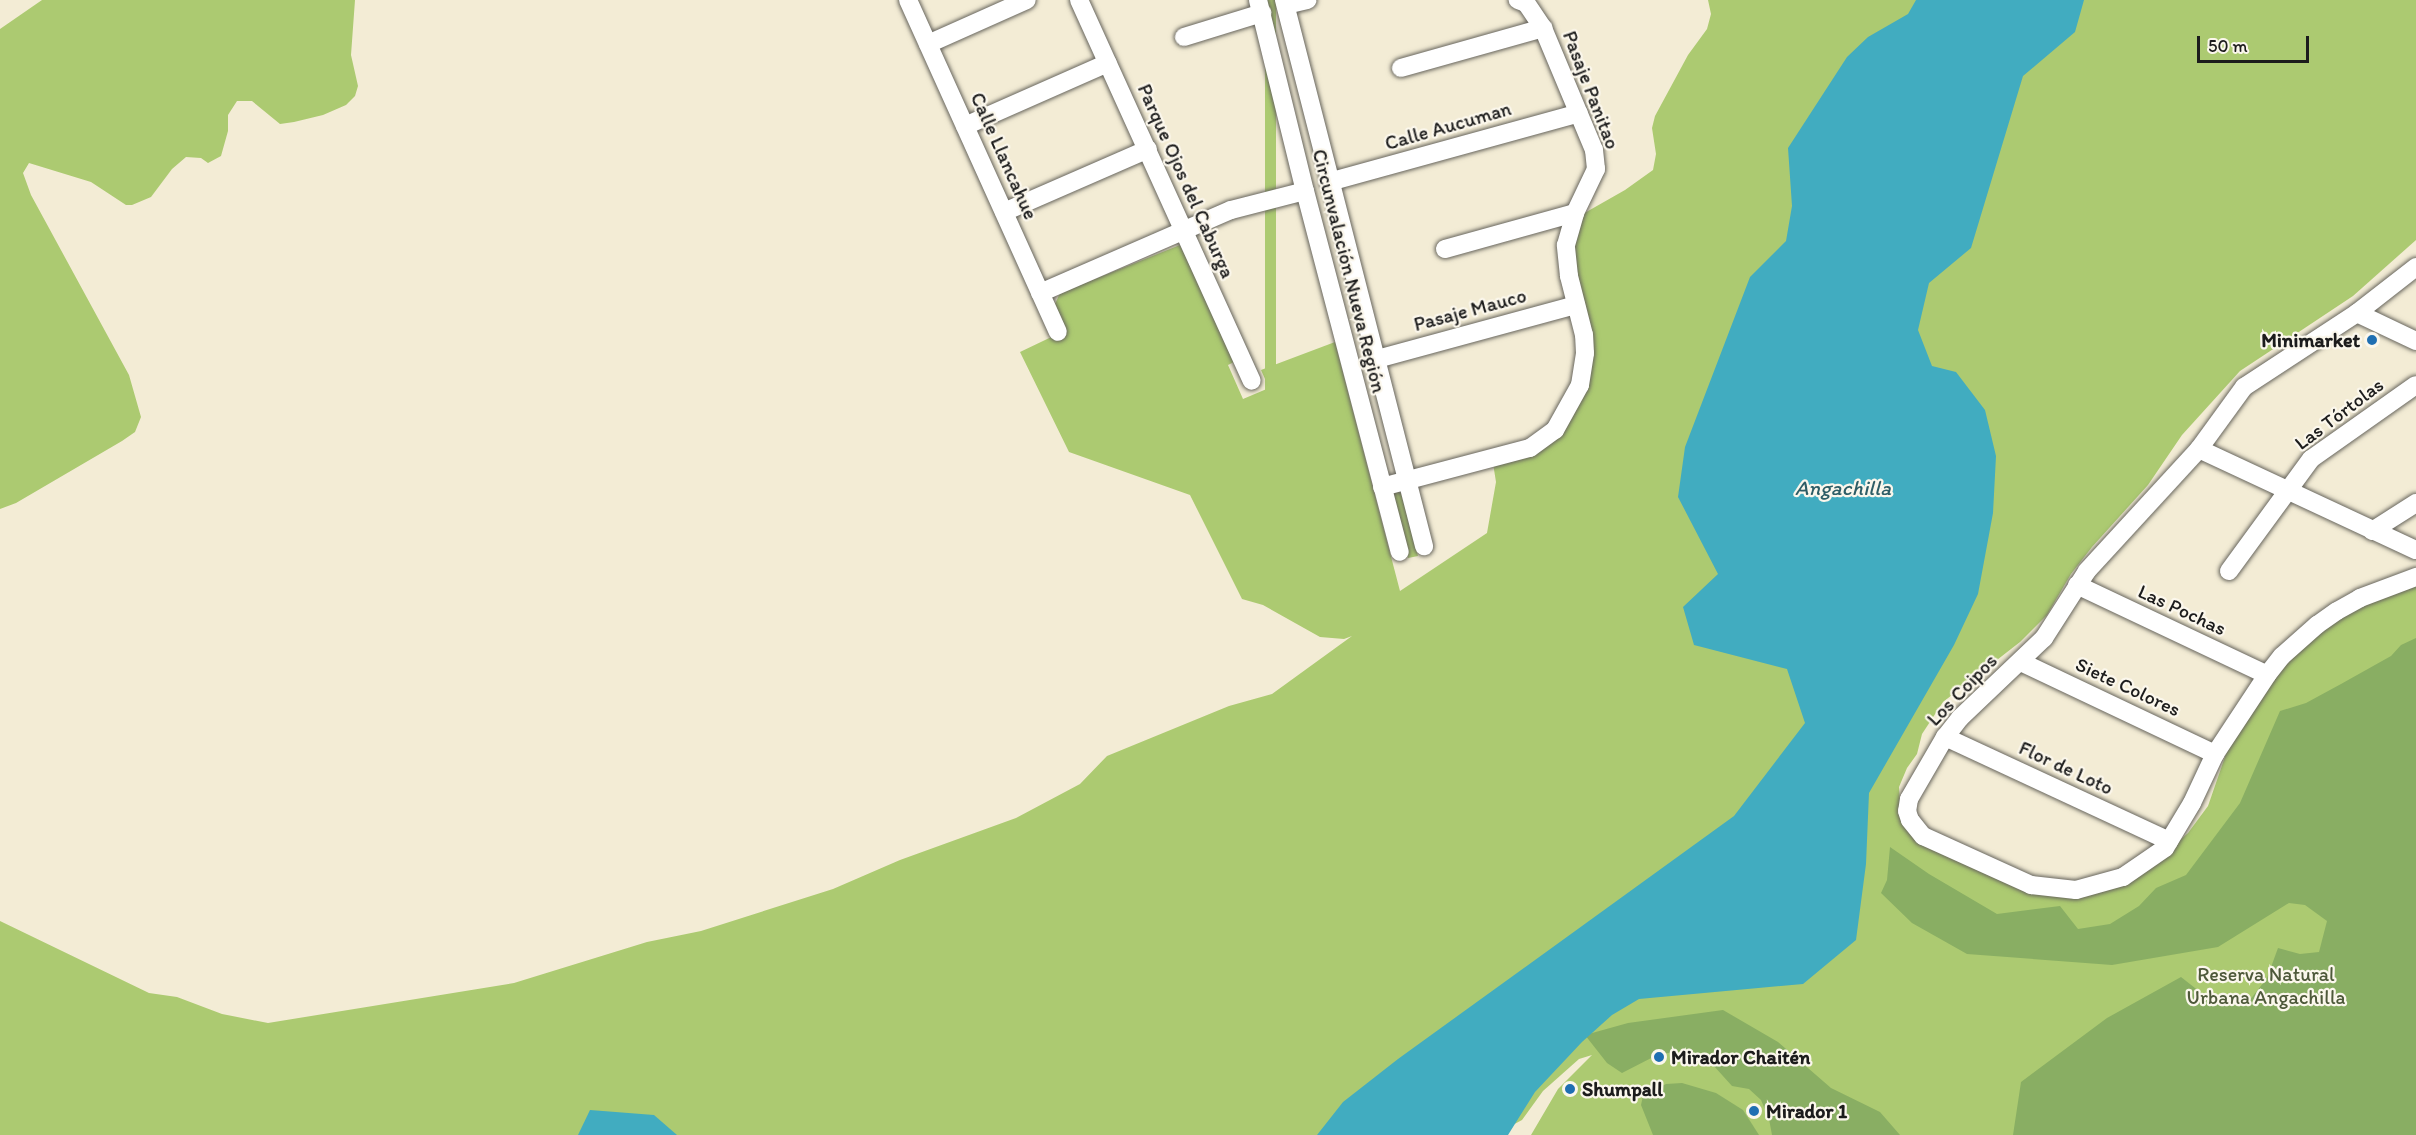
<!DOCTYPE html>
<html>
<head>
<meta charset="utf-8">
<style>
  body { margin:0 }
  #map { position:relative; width:2416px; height:1135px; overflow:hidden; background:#f3ecd5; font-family:Itim,sans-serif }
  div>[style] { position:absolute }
  .green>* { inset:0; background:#acca71; transform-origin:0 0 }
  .forest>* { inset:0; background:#89ae63 }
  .water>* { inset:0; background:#41acc0 }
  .roads { filter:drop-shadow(0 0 2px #67655d) drop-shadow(0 0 2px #67655d) }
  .street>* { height:18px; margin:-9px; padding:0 9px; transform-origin:9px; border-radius:9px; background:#fff }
  .dots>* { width:16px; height:16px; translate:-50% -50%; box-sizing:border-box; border:3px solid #fbf7ec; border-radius:50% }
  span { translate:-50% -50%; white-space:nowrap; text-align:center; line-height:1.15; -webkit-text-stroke:4.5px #fbf7ec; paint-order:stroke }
  .street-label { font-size:20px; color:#1c1c1c }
  .poi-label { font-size:20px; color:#1c1c1c; font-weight:700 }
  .right { translate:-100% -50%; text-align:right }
  .left { translate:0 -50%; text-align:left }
  .park-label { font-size:20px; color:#4e593a }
  .water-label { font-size:21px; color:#2d5d66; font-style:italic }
  .scale { position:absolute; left:2197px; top:36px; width:112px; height:27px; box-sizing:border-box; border:3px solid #1c1c1c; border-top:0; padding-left:8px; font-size:18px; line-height:21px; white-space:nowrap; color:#1c1c1c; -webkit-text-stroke:4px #fbf7ec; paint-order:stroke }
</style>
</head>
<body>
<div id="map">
  <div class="green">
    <i style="clip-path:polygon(42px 0,355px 0,351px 55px,358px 86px,355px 96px,346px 105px,323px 115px,294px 122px,280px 124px,252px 101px,237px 101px,228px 115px,228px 131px,221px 156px,208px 163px,201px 158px,186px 157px,172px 169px,151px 197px,132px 205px,126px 205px,91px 182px,29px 163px,23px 173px,31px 195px,129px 375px,141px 417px,135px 432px,122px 441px,16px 503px,0 509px,0 29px)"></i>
    <i style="left:1265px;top:0;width:11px;height:478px"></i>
    <i style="clip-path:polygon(1708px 0,2416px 0,2416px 240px,2353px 296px,2240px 371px,2182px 435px,2148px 485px,2092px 547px,2071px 574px,2047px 615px,2020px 642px,1943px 702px,1922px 734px,1917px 754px,1907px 768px,1899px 787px,1901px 818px,2031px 884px,2100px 882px,2168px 851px,2188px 833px,2208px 806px,2226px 754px,2245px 718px,2286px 665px,2313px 638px,2361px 603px,2416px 583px,2416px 1135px,1531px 1135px,1558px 1089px,1592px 1055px,1579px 1059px,1543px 1091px,1522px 1120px,1494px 1135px,0 1135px,0 921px,149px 993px,177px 997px,222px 1014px,268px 1023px,514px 983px,647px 942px,701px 931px,833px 889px,900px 860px,1016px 818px,1080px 784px,1107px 756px,1229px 706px,1272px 694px,1352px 636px,1344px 639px,1320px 637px,1263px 605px,1242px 599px,1190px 495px,1069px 452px,1020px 352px,1066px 330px,1055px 304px,1060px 293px,1180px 245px,1236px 361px,1228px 365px,1243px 399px,1269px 388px,1261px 370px,1335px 342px,1400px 591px,1487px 533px,1496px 482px,1492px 457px,1544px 435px,1586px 354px,1569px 268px,1574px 219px,1625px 190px,1653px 170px,1656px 154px,1652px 128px,1655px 116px,1688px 55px,1707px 29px,1711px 14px)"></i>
    <i style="clip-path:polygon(1397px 491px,1401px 493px,1418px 556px,1408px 558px,1391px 497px,1392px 492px)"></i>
  </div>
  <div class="forest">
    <i style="clip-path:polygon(2416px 638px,2416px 1135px,2013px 1135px,2021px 1082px,2107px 1018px,2181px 977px,2214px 1003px,2246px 1005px,2267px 978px,2278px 948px,2300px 954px,2319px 952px,2327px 921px,2305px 905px,2289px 903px,2218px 947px,2112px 965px,1967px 954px,1912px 923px,1881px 893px,1887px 880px,1890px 847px,1929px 874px,1997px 914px,2060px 906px,2078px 929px,2110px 924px,2139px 906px,2156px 888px,2186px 875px,2240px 803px,2280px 711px,2306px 703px,2341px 684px,2391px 656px,2401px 645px)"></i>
    <i style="clip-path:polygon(1723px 1010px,1778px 1042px,1831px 1088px,1880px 1112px,1900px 1135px,1772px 1135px,1769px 1119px,1761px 1100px,1749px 1089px,1732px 1086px,1704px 1055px,1686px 1051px,1659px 1054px,1622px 1073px,1607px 1063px,1585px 1035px,1628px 1023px)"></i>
    <i style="clip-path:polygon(1682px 1083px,1716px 1093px,1743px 1110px,1759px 1135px,1653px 1135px,1641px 1105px,1643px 1096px,1666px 1084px)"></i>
  </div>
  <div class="water">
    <i style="clip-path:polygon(1916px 0,2084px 0,2075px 32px,2023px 76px,1971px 248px,1929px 283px,1918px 330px,1932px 366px,1956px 372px,1985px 410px,1996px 456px,1993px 513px,1978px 594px,1954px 645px,1869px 793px,1866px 864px,1856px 940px,1803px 984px,1639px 999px,1612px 1015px,1582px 1042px,1535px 1092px,1508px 1135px,1317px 1135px,1343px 1102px,1398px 1059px,1734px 816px,1805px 723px,1787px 669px,1694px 645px,1683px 607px,1718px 574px,1678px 497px,1685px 447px,1750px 277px,1786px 241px,1792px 206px,1788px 148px,1847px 57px,1868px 37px,1908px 14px)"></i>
    <i style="clip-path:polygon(590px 1110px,654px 1115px,677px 1135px,578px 1135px)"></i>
  </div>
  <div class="roads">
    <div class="street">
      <i style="left:908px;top:0;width:364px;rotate:65.7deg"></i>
      <i style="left:1079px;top:0;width:418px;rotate:65.6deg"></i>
      <i style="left:1258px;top:0;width:197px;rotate:76.2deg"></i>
      <i style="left:1305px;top:191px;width:373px;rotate:75.3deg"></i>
      <i style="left:1284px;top:0;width:564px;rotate:75.62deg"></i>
      <i style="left:1286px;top:5px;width:22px;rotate:-13deg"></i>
      <i style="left:1184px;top:37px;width:82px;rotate:-17.1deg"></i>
      <i style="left:928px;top:44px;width:108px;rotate:-24deg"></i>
      <i style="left:1401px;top:68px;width:148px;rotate:-15.7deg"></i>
      <i style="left:965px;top:126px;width:156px;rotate:-23.8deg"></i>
      <i style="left:1329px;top:182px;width:259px;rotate:-15.4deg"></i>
      <i style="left:1004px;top:212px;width:157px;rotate:-23.6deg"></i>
      <i style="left:1445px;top:249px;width:135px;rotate:-15.5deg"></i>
      <i style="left:2416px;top:267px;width:75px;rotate:142.1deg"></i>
      <i style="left:2357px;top:313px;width:135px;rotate:146.8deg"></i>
      <i style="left:2244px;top:387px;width:77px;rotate:126deg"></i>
      <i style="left:2199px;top:449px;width:166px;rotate:132.6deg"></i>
      <i style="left:2087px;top:571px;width:80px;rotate:122.7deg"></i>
      <i style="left:2044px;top:638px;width:116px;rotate:136.4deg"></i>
      <i style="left:1960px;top:718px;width:24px;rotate:128deg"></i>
      <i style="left:1945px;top:737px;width:72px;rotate:120.1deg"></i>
      <i style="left:1909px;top:799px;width:12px;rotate:99deg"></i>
      <i style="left:1907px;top:811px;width:9px;rotate:72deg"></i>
      <i style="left:1910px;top:820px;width:21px;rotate:51deg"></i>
      <i style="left:1923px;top:836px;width:119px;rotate:24.4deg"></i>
      <i style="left:2031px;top:885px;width:45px;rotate:6.3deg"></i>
      <i style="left:2076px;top:890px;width:49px;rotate:-15.5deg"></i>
      <i style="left:2123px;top:877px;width:51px;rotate:-34.6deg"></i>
      <i style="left:2165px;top:848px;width:52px;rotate:-59deg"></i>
      <i style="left:2192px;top:803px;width:54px;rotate:-64.9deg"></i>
      <i style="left:2215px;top:754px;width:95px;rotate:-56.6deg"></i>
      <i style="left:2267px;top:675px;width:24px;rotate:-52deg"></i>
      <i style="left:2282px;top:656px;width:47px;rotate:-41.5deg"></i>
      <i style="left:2317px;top:625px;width:24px;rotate:-35deg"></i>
      <i style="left:2337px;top:611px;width:26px;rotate:-29deg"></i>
      <i style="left:2360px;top:598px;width:60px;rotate:-20.6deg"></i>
      <i style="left:1040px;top:293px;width:208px;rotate:-23.5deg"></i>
      <i style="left:1231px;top:210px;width:76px;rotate:-14.4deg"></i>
      <i style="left:2357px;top:313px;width:65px;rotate:25.4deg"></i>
      <i style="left:1377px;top:359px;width:206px;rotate:-15.2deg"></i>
      <i style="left:2199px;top:449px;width:239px;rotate:25deg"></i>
      <i style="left:1382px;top:487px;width:153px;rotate:-14.8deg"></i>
      <i style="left:1530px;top:448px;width:31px;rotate:-36deg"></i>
      <i style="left:1555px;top:430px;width:51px;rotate:-60.9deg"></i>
      <i style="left:1580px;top:385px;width:32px;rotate:-81deg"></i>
      <i style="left:1585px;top:353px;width:18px;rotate:-93deg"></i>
      <i style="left:1584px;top:335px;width:61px;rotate:-104.3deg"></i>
      <i style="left:1569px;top:276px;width:31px;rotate:-96deg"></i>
      <i style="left:1566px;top:245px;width:33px;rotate:-74deg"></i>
      <i style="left:1575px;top:213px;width:49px;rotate:-64.5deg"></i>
      <i style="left:1596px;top:169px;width:19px;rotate:-96deg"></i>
      <i style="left:1594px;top:150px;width:132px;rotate:-112.7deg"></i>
      <i style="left:1543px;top:28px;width:30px;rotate:-124deg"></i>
      <i style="left:1526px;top:3px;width:9px;rotate:-159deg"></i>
      <i style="left:2372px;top:531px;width:52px;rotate:-32.5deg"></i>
      <i style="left:2229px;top:571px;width:139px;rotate:-53.8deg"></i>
      <i style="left:2311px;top:459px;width:128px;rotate:-35.2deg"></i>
      <i style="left:2077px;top:585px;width:210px;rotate:25.3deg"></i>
      <i style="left:2021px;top:662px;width:215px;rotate:25.4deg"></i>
      <i style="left:1945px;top:737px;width:247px;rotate:24.9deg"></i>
    </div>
  </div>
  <div class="dots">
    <i style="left:2372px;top:340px;background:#1f6fb2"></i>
    <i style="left:1659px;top:1057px;background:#1f6fb2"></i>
    <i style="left:1570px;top:1089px;background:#1f6fb2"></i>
    <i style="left:1754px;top:1111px;background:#1f6fb2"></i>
  </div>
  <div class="street-label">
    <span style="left:1591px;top:90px;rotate:69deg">Pasaje Panitao</span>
    <span style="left:1448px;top:126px;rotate:-16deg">Calle Aucuman</span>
    <span style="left:1004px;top:156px;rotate:66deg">Calle Llancahue</span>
    <span style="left:1186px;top:181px;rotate:66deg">Parque Ojos del Caburga</span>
    <span style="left:1349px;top:271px;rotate:76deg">Circunvalación Nueva Región</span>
    <span style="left:1470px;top:310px;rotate:-15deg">Pasaje Mauco</span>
    <span style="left:2339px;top:414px;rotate:-37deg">Las Tórtolas</span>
    <span style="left:2182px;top:610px;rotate:25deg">Las Pochas</span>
    <span style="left:2128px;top:687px;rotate:25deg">Siete Colores</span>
    <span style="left:1962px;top:690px;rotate:-46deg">Los Coipos</span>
    <span style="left:2066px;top:768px;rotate:25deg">Flor de Loto</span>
  </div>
  <div class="poi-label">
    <span class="right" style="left:2360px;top:340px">Minimarket</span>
    <span class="left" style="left:1671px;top:1057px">Mirador Chaitén</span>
    <span class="left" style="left:1582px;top:1089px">Shumpall</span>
    <span class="left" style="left:1766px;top:1111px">Mirador 1</span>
  </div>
  <div class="park-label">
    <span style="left:2266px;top:986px">Reserva Natural<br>Urbana Angachilla</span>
  </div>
  <div class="water-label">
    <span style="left:1843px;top:488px">Angachilla</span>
  </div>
  <div class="scale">50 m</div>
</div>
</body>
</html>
